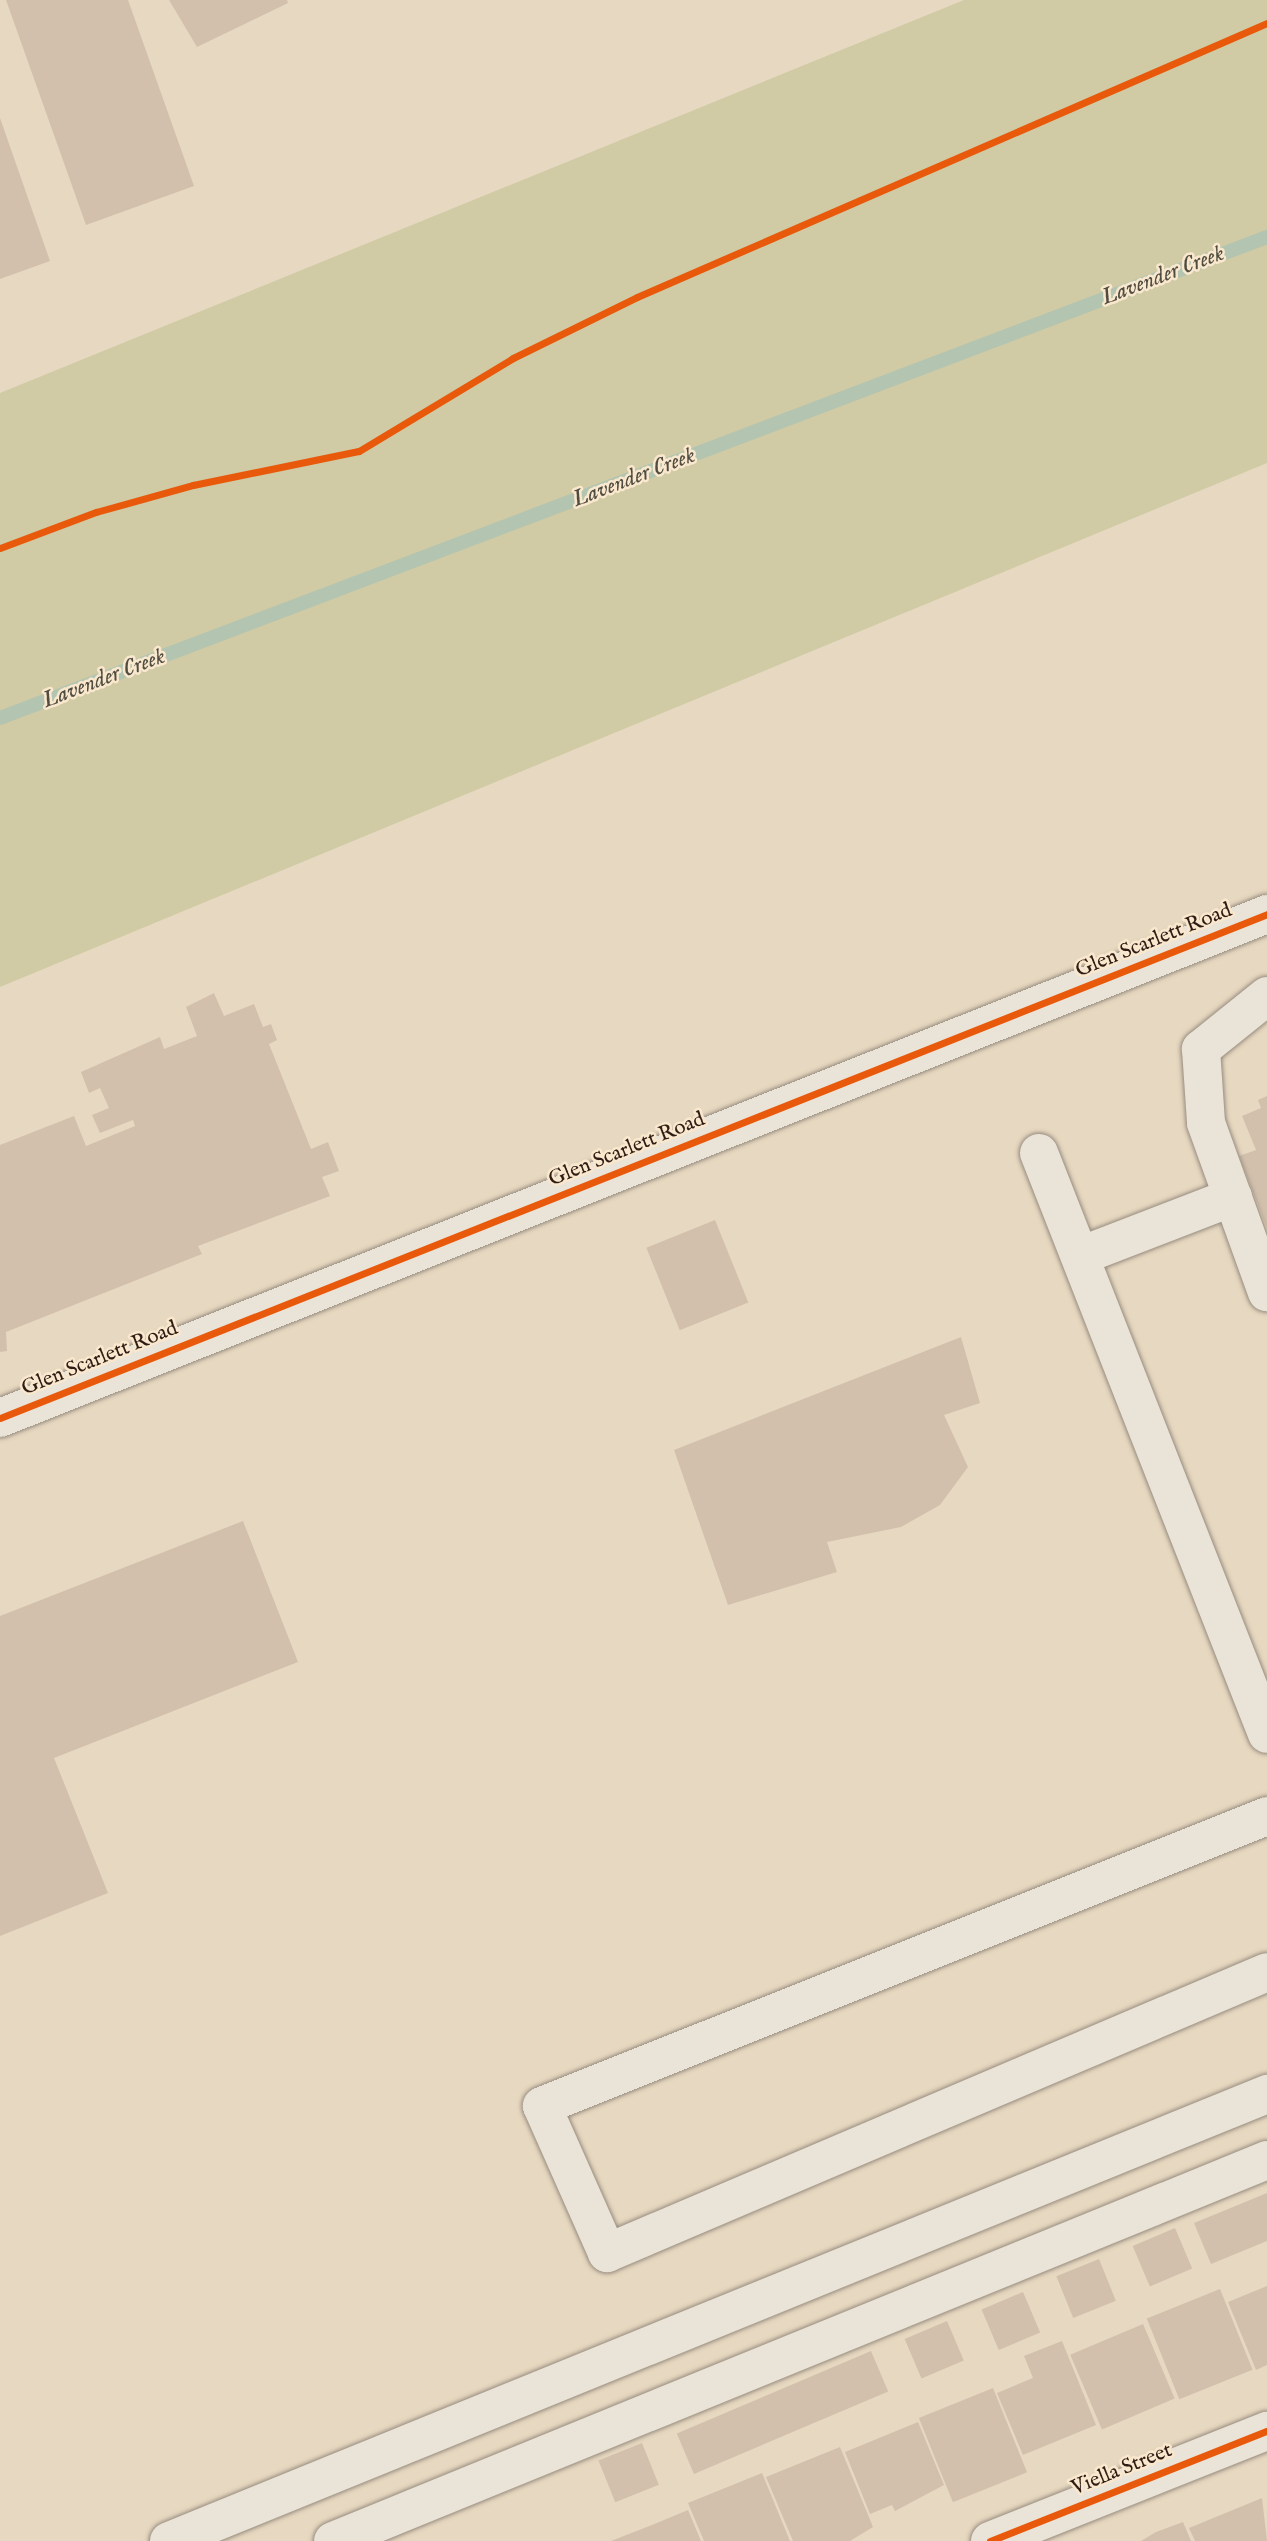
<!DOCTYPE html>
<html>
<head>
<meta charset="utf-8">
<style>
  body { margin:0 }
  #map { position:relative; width:1267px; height:2541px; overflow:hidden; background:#e7d8c1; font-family:"IM FELL English",serif }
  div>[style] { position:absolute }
  .green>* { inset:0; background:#d0cba4 }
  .stream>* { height:14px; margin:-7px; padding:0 7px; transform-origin:7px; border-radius:7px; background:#b3c4b0 }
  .building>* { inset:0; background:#d2c0ad; transform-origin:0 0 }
  .roads { filter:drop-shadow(0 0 2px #978c7e) drop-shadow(0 0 2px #978c7e) }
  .minor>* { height:38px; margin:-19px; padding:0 19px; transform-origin:19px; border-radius:19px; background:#eae3d7 }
  .cycleway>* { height:7px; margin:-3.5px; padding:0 3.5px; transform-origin:3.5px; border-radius:3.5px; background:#e8590c }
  span { translate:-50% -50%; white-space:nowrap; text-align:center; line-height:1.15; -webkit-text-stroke:5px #f9e8cd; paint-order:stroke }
  .street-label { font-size:21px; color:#2f1c14 }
  .water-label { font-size:23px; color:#504c40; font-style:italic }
</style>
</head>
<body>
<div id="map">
  <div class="green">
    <i style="clip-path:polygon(964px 0,1267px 0,1267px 463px,0 987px,0 393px)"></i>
  </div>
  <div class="stream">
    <i style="left:0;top:718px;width:1355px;rotate:-20.79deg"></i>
  </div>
  <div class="building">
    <i style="clip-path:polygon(6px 0,128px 0,194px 186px,86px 225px)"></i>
    <i style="clip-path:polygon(169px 0,287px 0,288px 3px,197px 47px)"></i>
    <i style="clip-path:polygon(0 118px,50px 261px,0 279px)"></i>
    <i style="clip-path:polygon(214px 993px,224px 1016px,254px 1004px,263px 1027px,271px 1024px,277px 1040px,269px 1044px,311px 1149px,328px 1142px,339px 1171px,322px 1177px,330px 1196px,198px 1246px,202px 1254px,6px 1332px,7px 1351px,0 1352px,0 1145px,74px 1116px,86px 1146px,135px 1126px,133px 1120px,100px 1133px,92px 1115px,109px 1108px,100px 1088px,89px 1093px,81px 1072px,160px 1037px,164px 1049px,197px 1036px,186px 1007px)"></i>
    <i style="clip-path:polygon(1267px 1096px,1267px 1228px,1239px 1156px,1256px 1150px,1242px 1116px,1261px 1108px,1258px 1100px)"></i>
    <i style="left:715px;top:1220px;width:89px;height:74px;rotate:68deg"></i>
    <i style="clip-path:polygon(961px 1337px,980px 1403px,944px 1415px,968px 1467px,940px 1505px,901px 1527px,827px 1542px,837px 1572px,728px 1605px,674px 1450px)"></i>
    <i style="clip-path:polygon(243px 1521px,298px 1662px,54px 1758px,108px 1893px,0 1936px,0 1616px)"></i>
    <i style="clip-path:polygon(1267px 2193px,1267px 2241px,1211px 2264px,1194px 2223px)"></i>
    <i style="left:1175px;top:2228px;width:44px;height:46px;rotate:67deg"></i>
    <i style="left:1099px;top:2259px;width:45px;height:46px;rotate:68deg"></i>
    <i style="clip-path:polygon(1267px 2286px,1267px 2365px,1256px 2370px,1228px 2302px)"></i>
    <i style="left:1220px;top:2289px;width:87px;height:79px;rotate:68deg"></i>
    <i style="left:1023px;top:2292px;width:44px;height:45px;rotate:67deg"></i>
    <i style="left:947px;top:2321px;width:43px;height:46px;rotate:67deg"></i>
    <i style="left:1143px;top:2324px;width:81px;height:79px;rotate:67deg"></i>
    <i style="clip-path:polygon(1062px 2341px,1096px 2425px,1023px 2455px,997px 2393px,1033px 2378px,1024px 2356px)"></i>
    <i style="left:871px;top:2351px;width:44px;height:211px;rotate:67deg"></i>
    <i style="left:993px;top:2388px;width:91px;height:80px;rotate:68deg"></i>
    <i style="clip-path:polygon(918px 2422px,944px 2485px,895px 2511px,892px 2505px,870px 2514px,845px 2452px)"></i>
    <i style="left:642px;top:2443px;width:45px;height:47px;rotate:68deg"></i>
    <i style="clip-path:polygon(840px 2447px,873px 2527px,850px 2541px,793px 2541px,766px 2477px)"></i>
    <i style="clip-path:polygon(762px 2473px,790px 2541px,704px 2541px,688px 2503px)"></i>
    <i style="clip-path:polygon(1262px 2498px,1267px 2541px,1195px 2541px,1189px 2528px)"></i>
    <i style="clip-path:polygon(688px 2510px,701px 2541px,611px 2541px,652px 2525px)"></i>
    <i style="clip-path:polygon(1183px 2522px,1191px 2541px,1141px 2541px,1156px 2532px)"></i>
  </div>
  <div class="roads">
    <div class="minor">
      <i style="left:1267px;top:996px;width:85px;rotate:141.2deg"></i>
      <i style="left:1201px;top:1049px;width:74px;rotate:86.1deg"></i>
      <i style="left:1206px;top:1123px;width:180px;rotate:70.2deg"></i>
      <i style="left:1039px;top:1153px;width:624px;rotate:68.57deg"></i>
      <i style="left:1080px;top:1256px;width:164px;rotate:-21.1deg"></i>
      <i style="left:0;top:1418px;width:1364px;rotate:-21.69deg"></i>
      <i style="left:1267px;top:1816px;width:781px;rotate:158.2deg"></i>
      <i style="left:542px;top:2106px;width:161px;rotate:66.1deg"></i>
      <i style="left:607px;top:2253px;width:717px;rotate:-23.06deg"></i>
      <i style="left:169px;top:2541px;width:1186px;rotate:-22.15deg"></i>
      <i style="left:333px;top:2541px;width:1009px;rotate:-22.19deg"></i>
      <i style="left:990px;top:2541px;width:298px;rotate:-21.7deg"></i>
    </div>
  </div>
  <div class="cycleway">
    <i style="left:0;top:548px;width:103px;rotate:-20.6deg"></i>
    <i style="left:96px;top:512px;width:101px;rotate:-15.6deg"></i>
    <i style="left:193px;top:485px;width:169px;rotate:-11.6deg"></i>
    <i style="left:359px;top:451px;width:180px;rotate:-31.1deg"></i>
    <i style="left:513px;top:358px;width:138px;rotate:-26.2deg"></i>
    <i style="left:637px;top:297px;width:687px;rotate:-23.51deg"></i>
    <i style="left:0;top:1418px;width:1364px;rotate:-21.69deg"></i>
    <i style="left:990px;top:2541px;width:298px;rotate:-21.7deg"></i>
  </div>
  <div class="street-label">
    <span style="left:1154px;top:941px;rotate:-22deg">Glen Scarlett Road</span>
    <span style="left:627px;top:1150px;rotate:-22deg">Glen Scarlett Road</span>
    <span style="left:100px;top:1359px;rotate:-22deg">Glen Scarlett Road</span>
    <span style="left:1122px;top:2470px;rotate:-22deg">Viella Street</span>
  </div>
  <div class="water-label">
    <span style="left:1163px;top:276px;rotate:-21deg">Lavender Creek</span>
    <span style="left:634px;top:478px;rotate:-21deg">Lavender Creek</span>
    <span style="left:104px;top:679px;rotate:-21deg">Lavender Creek</span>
  </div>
</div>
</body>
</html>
